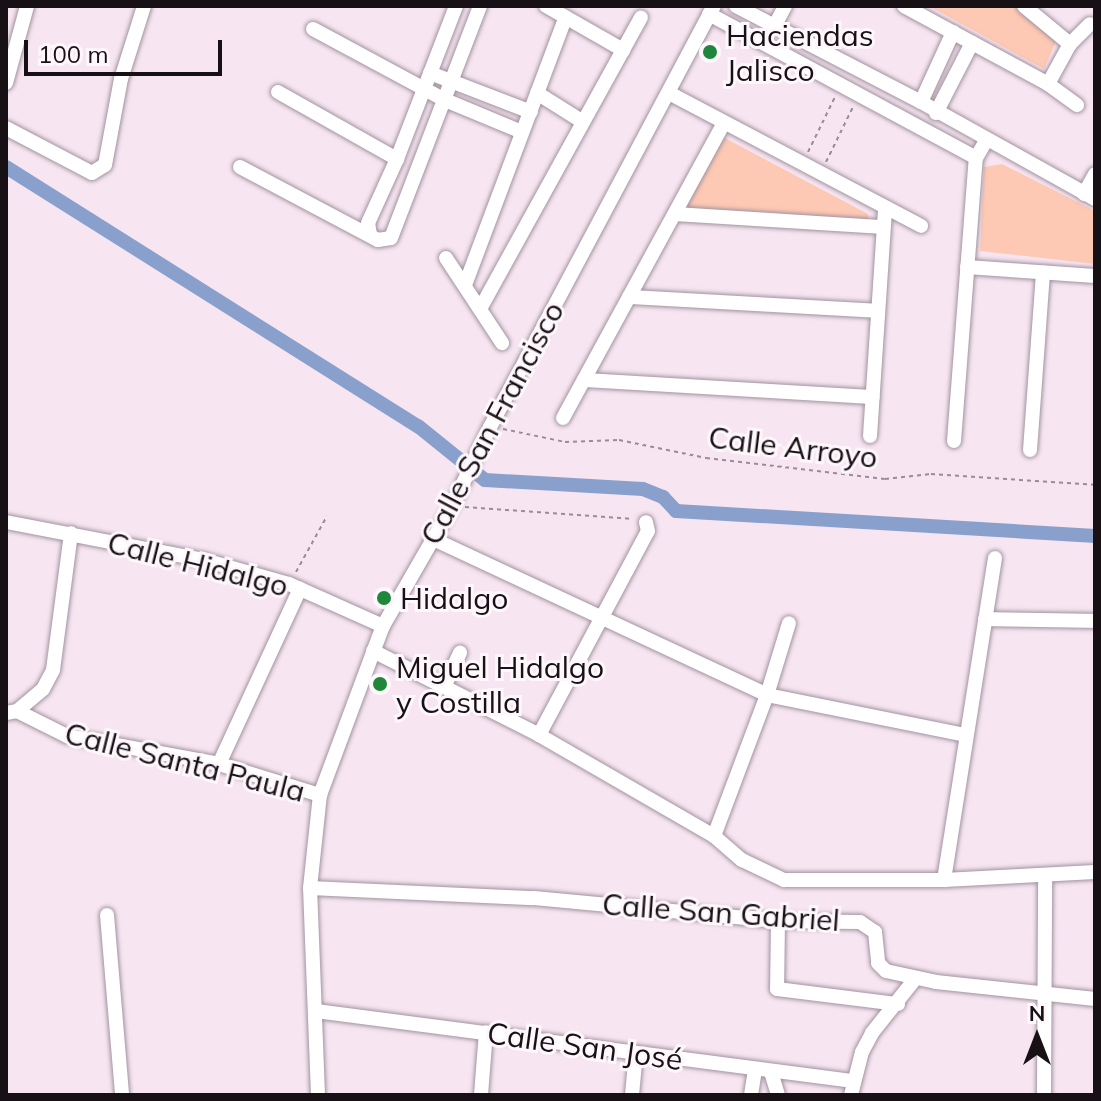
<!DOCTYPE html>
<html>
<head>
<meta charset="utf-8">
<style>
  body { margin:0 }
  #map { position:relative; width:1101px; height:1101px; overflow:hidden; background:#f7e6f2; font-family:Mulish,sans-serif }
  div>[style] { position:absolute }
  .green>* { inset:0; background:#fec9b4 }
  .canal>* { height:14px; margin:-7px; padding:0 7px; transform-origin:7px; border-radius:7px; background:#8aa0cc }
  .path>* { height:2px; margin-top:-1px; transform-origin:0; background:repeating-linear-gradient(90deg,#988c95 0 4px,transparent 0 8px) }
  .roads { filter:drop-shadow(0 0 2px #a2939f) drop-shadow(0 0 2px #a2939f) }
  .minor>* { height:14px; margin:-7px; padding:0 7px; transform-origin:7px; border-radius:7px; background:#fff }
  .dots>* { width:22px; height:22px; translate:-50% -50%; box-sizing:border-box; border:4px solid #fdf7fc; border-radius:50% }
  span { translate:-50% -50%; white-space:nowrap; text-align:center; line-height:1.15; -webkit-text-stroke:6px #fdf7fc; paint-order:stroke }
  .poi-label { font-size:30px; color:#171116 }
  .left { translate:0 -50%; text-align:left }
  .street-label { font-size:30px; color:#171116 }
  .frame { position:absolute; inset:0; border:8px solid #171116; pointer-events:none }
  .north { position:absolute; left:997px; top:997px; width:80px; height:80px; -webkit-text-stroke:6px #fdf7fc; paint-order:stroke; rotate:0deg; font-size:22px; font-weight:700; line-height:32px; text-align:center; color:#171116 }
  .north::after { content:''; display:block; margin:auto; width:28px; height:36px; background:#171116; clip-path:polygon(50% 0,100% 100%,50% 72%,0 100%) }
  .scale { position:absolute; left:24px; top:40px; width:198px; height:36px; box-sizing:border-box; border:4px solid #171116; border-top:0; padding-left:10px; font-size:24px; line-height:28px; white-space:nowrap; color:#171116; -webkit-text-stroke:6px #fdf7fc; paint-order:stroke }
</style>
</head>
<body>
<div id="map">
  <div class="green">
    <i style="clip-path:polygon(929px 6px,1016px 6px,1057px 39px,1044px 69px)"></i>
    <i style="clip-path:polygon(723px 137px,868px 214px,869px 221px,688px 208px,688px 199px)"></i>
    <i style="clip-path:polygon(1002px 164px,1095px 211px,1095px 264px,980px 251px,984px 167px)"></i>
  </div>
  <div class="canal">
    <i style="left:6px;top:167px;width:487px;rotate:32.2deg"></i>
    <i style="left:418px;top:426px;width:86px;rotate:38.9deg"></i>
    <i style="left:485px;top:480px;width:158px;rotate:3.3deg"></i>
    <i style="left:643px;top:489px;width:22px;rotate:22deg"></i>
    <i style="left:663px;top:497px;width:19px;rotate:47deg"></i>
    <i style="left:676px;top:511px;width:420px;rotate:3.4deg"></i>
  </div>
  <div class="path">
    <i style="left:808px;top:152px;width:61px;rotate:-63.9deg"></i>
    <i style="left:826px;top:162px;width:61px;rotate:-63.9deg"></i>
    <i style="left:503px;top:429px;width:63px;rotate:11.8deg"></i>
    <i style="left:565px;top:442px;width:54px;rotate:-2.1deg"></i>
    <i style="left:619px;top:440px;width:89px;rotate:11.7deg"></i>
    <i style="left:706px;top:458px;width:180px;rotate:6.7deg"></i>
    <i style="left:885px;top:479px;width:46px;rotate:-6.2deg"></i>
    <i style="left:931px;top:474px;width:164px;rotate:3.8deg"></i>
    <i style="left:465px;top:507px;width:166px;rotate:4.1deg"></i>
    <i style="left:296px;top:572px;width:64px;rotate:-61deg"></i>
  </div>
  <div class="roads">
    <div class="minor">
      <i style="left:546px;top:6px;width:89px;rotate:29.7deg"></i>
      <i style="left:736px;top:6px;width:208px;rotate:27.4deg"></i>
      <i style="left:921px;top:102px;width:199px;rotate:29.1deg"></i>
      <i style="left:904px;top:6px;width:164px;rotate:28.4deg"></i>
      <i style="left:1048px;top:84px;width:36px;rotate:36deg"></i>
      <i style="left:1024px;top:6px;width:60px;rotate:39.6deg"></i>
      <i style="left:709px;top:14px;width:303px;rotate:28.3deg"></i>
      <i style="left:774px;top:27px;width:24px;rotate:-62deg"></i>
      <i style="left:313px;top:29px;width:150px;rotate:28.3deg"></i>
      <i style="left:445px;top:100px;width:83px;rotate:22.6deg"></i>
      <i style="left:430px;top:73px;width:108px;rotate:21.1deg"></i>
      <i style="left:6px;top:83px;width:80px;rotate:-74.7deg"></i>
      <i style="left:1048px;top:84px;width:46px;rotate:-61.2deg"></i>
      <i style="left:1070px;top:44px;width:28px;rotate:-45deg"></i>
      <i style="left:278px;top:92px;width:137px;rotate:29.4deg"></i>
      <i style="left:537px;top:93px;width:54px;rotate:32.2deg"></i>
      <i style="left:669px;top:93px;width:285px;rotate:27.8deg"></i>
      <i style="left:921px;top:102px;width:77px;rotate:-65.4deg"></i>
      <i style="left:936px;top:113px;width:79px;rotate:-62.8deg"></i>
      <i style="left:6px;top:128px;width:97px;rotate:27.6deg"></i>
      <i style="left:92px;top:173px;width:15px;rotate:-32deg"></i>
      <i style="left:105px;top:165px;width:87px;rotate:-79.5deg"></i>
      <i style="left:121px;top:79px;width:77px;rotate:-72.5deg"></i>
      <i style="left:240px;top:167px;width:156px;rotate:27.9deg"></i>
      <i style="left:378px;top:240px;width:13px;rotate:-9deg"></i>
      <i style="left:391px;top:238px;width:248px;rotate:-69deg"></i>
      <i style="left:1084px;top:194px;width:23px;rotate:-61deg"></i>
      <i style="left:675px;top:214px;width:209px;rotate:3.6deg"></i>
      <i style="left:370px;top:235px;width:12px;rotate:-99deg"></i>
      <i style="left:368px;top:223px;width:70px;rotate:-65.6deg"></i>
      <i style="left:397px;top:159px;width:164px;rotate:-68.9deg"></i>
      <i style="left:446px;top:258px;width:102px;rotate:56.6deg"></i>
      <i style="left:967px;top:267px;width:128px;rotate:4deg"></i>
      <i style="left:465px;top:285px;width:286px;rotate:-69.4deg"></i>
      <i style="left:629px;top:297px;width:249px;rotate:3.2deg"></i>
      <i style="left:480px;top:309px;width:333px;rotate:-61.1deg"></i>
      <i style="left:584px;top:380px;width:289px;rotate:3.4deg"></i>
      <i style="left:563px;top:418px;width:336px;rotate:-61.4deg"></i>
      <i style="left:870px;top:436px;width:228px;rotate:-86.2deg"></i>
      <i style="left:954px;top:441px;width:284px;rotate:-85.6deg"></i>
      <i style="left:976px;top:158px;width:20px;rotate:-60deg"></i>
      <i style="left:1030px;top:450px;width:178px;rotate:-85.8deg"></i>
      <i style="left:6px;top:522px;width:202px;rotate:10.9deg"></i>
      <i style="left:204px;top:560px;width:88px;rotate:15.8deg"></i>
      <i style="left:289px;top:584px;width:103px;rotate:24.1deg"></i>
      <i style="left:431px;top:538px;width:371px;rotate:25deg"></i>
      <i style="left:767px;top:695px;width:203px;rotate:11.4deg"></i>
      <i style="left:985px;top:619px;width:110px;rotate:1deg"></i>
      <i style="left:373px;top:651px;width:186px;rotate:26.8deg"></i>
      <i style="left:539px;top:735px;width:202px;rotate:30deg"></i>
      <i style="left:714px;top:836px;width:37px;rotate:41deg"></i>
      <i style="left:742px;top:860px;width:47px;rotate:25.5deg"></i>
      <i style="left:784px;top:880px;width:160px"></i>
      <i style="left:944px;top:880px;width:151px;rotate:-3deg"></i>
      <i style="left:444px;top:687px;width:38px;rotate:-65deg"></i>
      <i style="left:17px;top:711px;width:34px;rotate:-40deg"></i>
      <i style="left:43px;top:689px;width:21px;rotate:-62deg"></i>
      <i style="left:53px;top:670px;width:138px;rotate:-82.5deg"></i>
      <i style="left:6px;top:713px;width:11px;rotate:-10deg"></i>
      <i style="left:17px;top:711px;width:56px;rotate:26.6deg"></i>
      <i style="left:67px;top:736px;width:155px;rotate:10.4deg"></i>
      <i style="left:219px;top:764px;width:106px;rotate:17.1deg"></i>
      <i style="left:539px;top:735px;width:231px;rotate:-61.9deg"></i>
      <i style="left:648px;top:531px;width:9px;rotate:-103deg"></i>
      <i style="left:219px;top:764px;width:193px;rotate:-65.2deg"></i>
      <i style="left:714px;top:836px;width:151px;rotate:-69.4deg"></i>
      <i style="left:767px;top:695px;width:75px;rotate:-73deg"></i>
      <i style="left:944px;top:880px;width:326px;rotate:-81deg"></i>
      <i style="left:310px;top:888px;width:224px;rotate:2.6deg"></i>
      <i style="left:534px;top:898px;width:245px;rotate:5.4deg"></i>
      <i style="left:778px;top:921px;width:82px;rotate:0.7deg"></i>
      <i style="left:860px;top:922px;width:18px;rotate:34deg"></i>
      <i style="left:875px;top:932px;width:31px;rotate:84deg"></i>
      <i style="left:878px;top:963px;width:11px;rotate:45deg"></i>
      <i style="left:886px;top:971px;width:51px;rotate:12.4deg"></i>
      <i style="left:936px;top:982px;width:160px;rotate:6.1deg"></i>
      <i style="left:107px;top:915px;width:181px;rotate:85.2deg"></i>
      <i style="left:778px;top:921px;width:68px;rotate:90.8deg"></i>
      <i style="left:777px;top:989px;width:122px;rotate:7.1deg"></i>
      <i style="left:316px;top:1011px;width:542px;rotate:7.43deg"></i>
      <i style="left:771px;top:1072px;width:24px;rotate:73deg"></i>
      <i style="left:318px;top:1095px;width:207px;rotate:-92.2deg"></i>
      <i style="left:310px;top:888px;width:94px;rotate:-83.9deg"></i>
      <i style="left:320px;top:795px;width:180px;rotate:-69.6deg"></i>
      <i style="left:383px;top:626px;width:138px;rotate:-60.1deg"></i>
      <i style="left:452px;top:506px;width:88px;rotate:-64.3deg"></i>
      <i style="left:490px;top:427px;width:477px;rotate:-62deg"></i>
      <i style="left:481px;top:1095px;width:63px;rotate:-85.5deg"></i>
      <i style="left:632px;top:1095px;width:42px;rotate:-84.6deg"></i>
      <i style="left:751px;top:1095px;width:25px;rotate:-81deg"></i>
      <i style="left:851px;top:1095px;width:44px;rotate:-75.7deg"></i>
      <i style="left:862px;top:1052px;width:21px;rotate:-62deg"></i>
      <i style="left:872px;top:1033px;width:69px;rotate:-51.5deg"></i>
      <i style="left:1044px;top:1095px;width:218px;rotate:-89.7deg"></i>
    </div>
  </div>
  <div class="dots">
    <i style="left:710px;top:52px;background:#1f863b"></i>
    <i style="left:384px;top:598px;background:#1f863b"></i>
    <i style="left:380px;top:684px;background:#1f863b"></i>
  </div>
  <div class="poi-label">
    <span class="left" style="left:726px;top:52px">Haciendas<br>Jalisco</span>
    <span class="left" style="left:400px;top:598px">Hidalgo</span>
    <span class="left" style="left:396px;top:684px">Miguel Hidalgo<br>y Costilla</span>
  </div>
  <div class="street-label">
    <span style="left:492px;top:423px;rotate:-62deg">Calle San Francisco</span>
    <span style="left:793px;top:447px;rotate:7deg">Calle Arroyo</span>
    <span style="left:198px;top:564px;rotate:14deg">Calle Hidalgo</span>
    <span style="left:185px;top:762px;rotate:14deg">Calle Santa Paula</span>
    <span style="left:721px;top:912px;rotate:4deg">Calle San Gabriel</span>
    <span style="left:585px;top:1046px;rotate:8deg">Calle San José</span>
  </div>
  <div class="frame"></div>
  <div class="north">N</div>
  <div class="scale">100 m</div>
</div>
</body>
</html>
